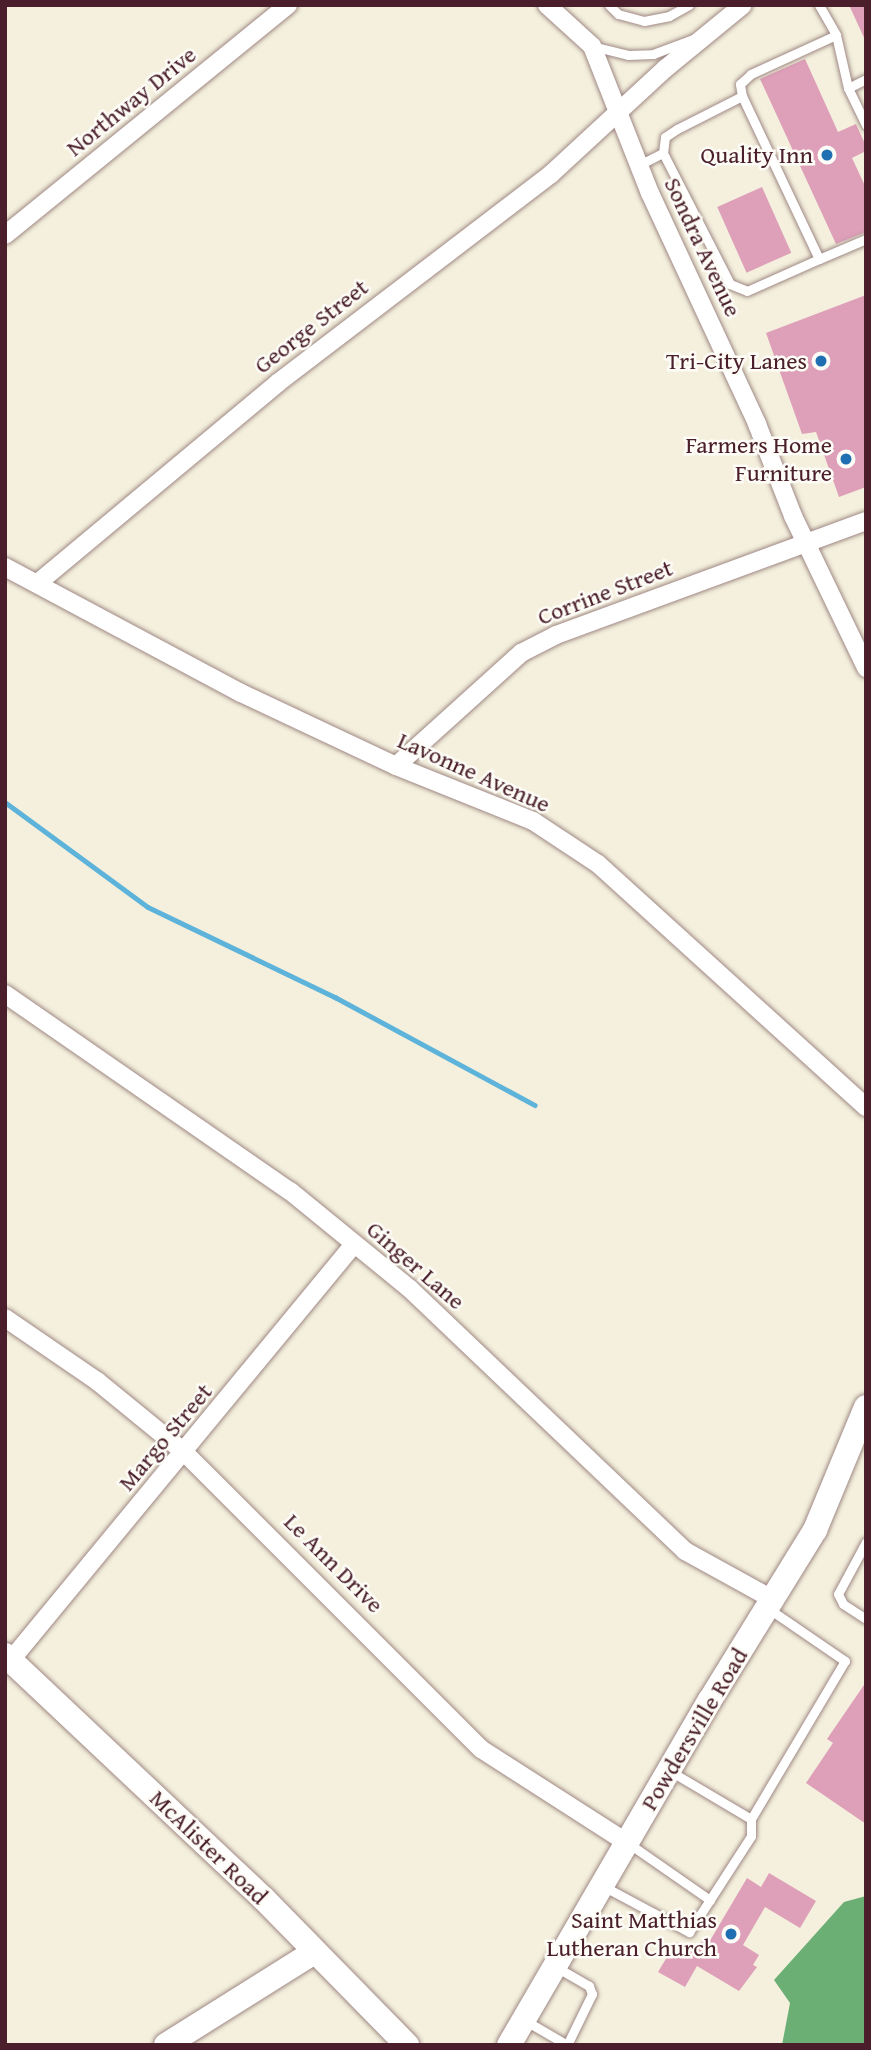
<!DOCTYPE html>
<html>
<head>
<meta charset="utf-8">
<style>
  body { margin:0 }
  #map { position:relative; width:871px; height:2050px; overflow:hidden; background:#f4f0dd; font-family:"Gentium Book Plus",serif }
  div>[style] { position:absolute }
  .forest>* { inset:0; background:#6baf74 }
  .stream>* { height:4.5px; margin:-2.25px; padding:0 2.25px; transform-origin:2.25px; border-radius:2.25px; background:#5db3da }
  .building>* { inset:0; background:#de9fb9; transform-origin:0 0 }
  .roads { filter:drop-shadow(0 0 2px #9f8884) drop-shadow(0 0 2px #9f8884) }
  .lane>* { height:9px; margin:-4.5px; padding:0 4.5px; transform-origin:4.5px; border-radius:4.5px; background:#fff }
  .street>* { height:18px; margin:-9px; padding:0 9px; transform-origin:9px; border-radius:9px; background:#fff }
  .secondary>* { height:24px; margin:-12px; padding:0 12px; transform-origin:12px; border-radius:12px; background:#fff }
  .dots>* { width:19px; height:19px; translate:-50% -50%; box-sizing:border-box; border:4px solid #fdfcf7; border-radius:50% }
  span { translate:-50% -50%; white-space:nowrap; text-align:center; line-height:1.15; -webkit-text-stroke:5px #fdfcf7; paint-order:stroke }
  .street-label { font-size:24px; color:#4a1f2b }
  .poi-label { font-size:24px; color:#4a1f2b }
  .right { translate:-100% -50%; text-align:right }
  .frame { position:absolute; inset:0; border:7px solid #4a1f2b; pointer-events:none }
</style>
</head>
<body>
<div id="map">
  <div class="forest">
    <i style="clip-path:polygon(866px 1896px,866px 2045px,782px 2045px,790px 2003px,774px 1980px,844px 1902px)"></i>
  </div>
  <div class="stream">
    <i style="left:5px;top:802px;width:177px;rotate:36.3deg"></i>
    <i style="left:148px;top:907px;width:208px;rotate:25.7deg"></i>
    <i style="left:335px;top:997px;width:227px;rotate:28.4deg"></i>
  </div>
  <div class="building">
    <i style="clip-path:polygon(849px 5px,866px 5px,866px 42px)"></i>
    <i style="clip-path:polygon(805px 59px,838px 132px,856px 124px,866px 146px,866px 151px,852px 158px,866px 188px,866px 232px,836px 244px,760px 79px)"></i>
    <i style="left:762px;top:187px;width:72px;height:49px;rotate:66deg"></i>
    <i style="clip-path:polygon(866px 295px,866px 487px,839px 497px,816px 432px,802px 434px,766px 333px)"></i>
    <i style="clip-path:polygon(866px 1682px,866px 1824px,806px 1783px,833px 1743px,827px 1739px)"></i>
    <i style="clip-path:polygon(769px 1873px,816px 1901px,800px 1928px,765px 1907px,743px 1945px,759px 1955px,753px 1965px,757px 1967px,739px 1991px,697px 1966px,685px 1987px,658px 1972px,676px 1942px,695px 1952px,702px 1940px,708px 1944px,747px 1878px,761px 1887px)"></i>
  </div>
  <div class="roads">
    <div class="lane">
      <i style="left:609px;top:5px;width:13px;rotate:45deg"></i>
      <i style="left:618px;top:14px;width:27px;rotate:15deg"></i>
      <i style="left:644px;top:21px;width:25px;rotate:-11deg"></i>
      <i style="left:669px;top:16px;width:23px;rotate:-29deg"></i>
      <i style="left:819px;top:5px;width:34px;rotate:60deg"></i>
      <i style="left:836px;top:35px;width:54px;rotate:77.2deg"></i>
      <i style="left:836px;top:35px;width:94px;rotate:155.4deg"></i>
      <i style="left:751px;top:74px;width:15px;rotate:138deg"></i>
      <i style="left:740px;top:84px;width:12px;rotate:81deg"></i>
      <i style="left:742px;top:96px;width:180px;rotate:64.7deg"></i>
      <i style="left:819px;top:259px;width:51px;rotate:-23.1deg"></i>
      <i style="left:592px;top:46px;width:37px;rotate:14deg"></i>
      <i style="left:628px;top:55px;width:25px;rotate:-2deg"></i>
      <i style="left:653px;top:54px;width:43px;rotate:-20.6deg"></i>
      <i style="left:866px;top:79px;width:20px;rotate:153deg"></i>
      <i style="left:848px;top:88px;width:41px;rotate:64.1deg"></i>
      <i style="left:663px;top:153px;width:147px;rotate:62.9deg"></i>
      <i style="left:730px;top:284px;width:18px;rotate:22deg"></i>
      <i style="left:747px;top:291px;width:79px;rotate:-24deg"></i>
      <i style="left:639px;top:165px;width:27px;rotate:-27deg"></i>
      <i style="left:663px;top:153px;width:16px;rotate:-83deg"></i>
      <i style="left:665px;top:137px;width:14px;rotate:-34deg"></i>
      <i style="left:677px;top:129px;width:73px;rotate:-26.9deg"></i>
      <i style="left:866px;top:1542px;width:59px;rotate:118.3deg"></i>
      <i style="left:838px;top:1594px;width:11px;rotate:63deg"></i>
      <i style="left:843px;top:1604px;width:27px;rotate:33deg"></i>
      <i style="left:670px;top:1771px;width:94px;rotate:30.7deg"></i>
      <i style="left:751px;top:1819px;width:184px;rotate:-59.3deg"></i>
      <i style="left:845px;top:1661px;width:92px;rotate:-145.6deg"></i>
      <i style="left:628px;top:1843px;width:100px;rotate:34.8deg"></i>
      <i style="left:603px;top:1886px;width:98px;rotate:28.1deg"></i>
      <i style="left:689px;top:1932px;width:114px;rotate:-57.1deg"></i>
      <i style="left:751px;top:1836px;width:17px;rotate:-90deg"></i>
      <i style="left:526px;top:2021px;width:48px;rotate:30.3deg"></i>
      <i style="left:567px;top:2045px;width:57px;rotate:-63.9deg"></i>
      <i style="left:592px;top:1994px;width:9px;rotate:-111deg"></i>
      <i style="left:589px;top:1986px;width:38px;rotate:-150deg"></i>
    </div>
    <div class="street">
      <i style="left:547px;top:5px;width:61px;rotate:42.3deg"></i>
      <i style="left:592px;top:46px;width:158px;rotate:68.5deg"></i>
      <i style="left:650px;top:193px;width:255px;rotate:65.1deg"></i>
      <i style="left:757px;top:424px;width:99px;rotate:68.6deg"></i>
      <i style="left:793px;top:516px;width:169px;rotate:64.3deg"></i>
      <i style="left:5px;top:235px;width:365px;rotate:-39.1deg"></i>
      <i style="left:5px;top:567px;width:268px;rotate:28.1deg"></i>
      <i style="left:241px;top:693px;width:171px;rotate:25.2deg"></i>
      <i style="left:396px;top:766px;width:148px;rotate:21.9deg"></i>
      <i style="left:533px;top:821px;width:78px;rotate:33.5deg"></i>
      <i style="left:598px;top:864px;width:362px;rotate:42.2deg"></i>
      <i style="left:39px;top:582px;width:312px;rotate:-39.8deg"></i>
      <i style="left:279px;top:382px;width:342px;rotate:-37.4deg"></i>
      <i style="left:551px;top:174px;width:156px;rotate:-42.7deg"></i>
      <i style="left:666px;top:68px;width:99px;rotate:-39.3deg"></i>
      <i style="left:396px;top:766px;width:169px;rotate:-42.1deg"></i>
      <i style="left:521px;top:653px;width:39px;rotate:-27deg"></i>
      <i style="left:556px;top:635px;width:330px;rotate:-20.2deg"></i>
      <i style="left:5px;top:994px;width:346px;rotate:34.7deg"></i>
      <i style="left:290px;top:1191px;width:155px;rotate:39.2deg"></i>
      <i style="left:410px;top:1289px;width:380px;rotate:43.6deg"></i>
      <i style="left:685px;top:1551px;width:99px;rotate:28.9deg"></i>
      <i style="left:5px;top:1318px;width:112px;rotate:34.4deg"></i>
      <i style="left:97px;top:1381px;width:112px;rotate:39.2deg"></i>
      <i style="left:184px;top:1452px;width:420px;rotate:45deg"></i>
      <i style="left:481px;top:1749px;width:172px;rotate:32.7deg"></i>
      <i style="left:11px;top:1660px;width:539px;rotate:-50.49deg"></i>
    </div>
    <div class="secondary">
      <i style="left:5px;top:1655px;width:354px;rotate:43.3deg"></i>
      <i style="left:263px;top:1898px;width:206px;rotate:45.6deg"></i>
      <i style="left:166px;top:2045px;width:175px;rotate:-32.1deg"></i>
      <i style="left:509px;top:2045px;width:399px;rotate:-59.8deg"></i>
      <i style="left:710px;top:1700px;width:200px;rotate:-58.3deg"></i>
      <i style="left:815px;top:1530px;width:133px;rotate:-67.5deg"></i>
    </div>
  </div>
  <div class="dots">
    <i style="left:827px;top:155px;background:#1f6fb2"></i>
    <i style="left:821px;top:361px;background:#1f6fb2"></i>
    <i style="left:846px;top:459px;background:#1f6fb2"></i>
    <i style="left:731px;top:1934px;background:#1f6fb2"></i>
  </div>
  <div class="street-label">
    <span style="left:131px;top:101px;rotate:-39deg">Northway Drive</span>
    <span style="left:703px;top:247px;rotate:65deg">Sondra Avenue</span>
    <span style="left:311px;top:326px;rotate:-38deg">George Street</span>
    <span style="left:605px;top:592px;rotate:-21deg">Corrine Street</span>
    <span style="left:474px;top:772px;rotate:24deg">Lavonne Avenue</span>
    <span style="left:416px;top:1265px;rotate:41deg">Ginger Lane</span>
    <span style="left:165px;top:1437px;rotate:-50deg">Margo Street</span>
    <span style="left:334px;top:1563px;rotate:45deg">Le Ann Drive</span>
    <span style="left:694px;top:1729px;rotate:-59deg">Powdersville Road</span>
    <span style="left:209px;top:1847px;rotate:44deg">McAlister Road</span>
  </div>
  <div class="poi-label">
    <span class="right" style="left:813px;top:155px">Quality Inn</span>
    <span class="right" style="left:807px;top:361px">Tri-City Lanes</span>
    <span class="right" style="left:832px;top:459px">Farmers Home<br>Furniture</span>
    <span class="right" style="left:717px;top:1934px">Saint Matthias<br>Lutheran Church</span>
  </div>
  <div class="frame"></div>
</div>
</body>
</html>
